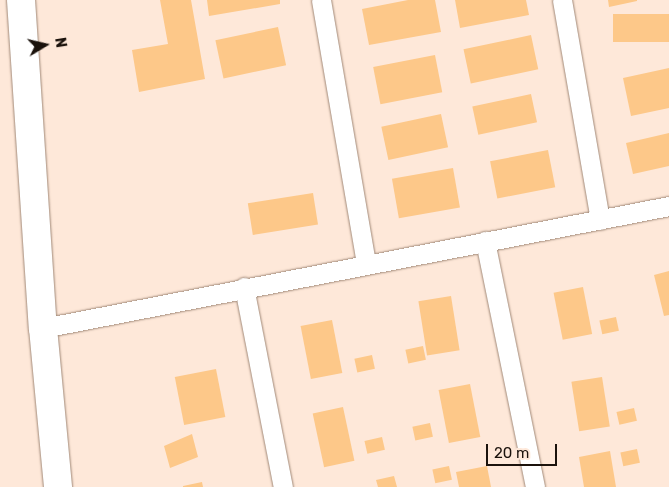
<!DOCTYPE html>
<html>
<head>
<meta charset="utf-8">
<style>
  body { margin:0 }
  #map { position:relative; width:669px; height:487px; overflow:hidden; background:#fee8d9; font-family:Rubik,sans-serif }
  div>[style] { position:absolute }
  .building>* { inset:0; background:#fdc889; transform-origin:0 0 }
  .roads { filter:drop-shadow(0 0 1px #a18978) drop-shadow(0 0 1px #a18978) }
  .street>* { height:19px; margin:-9.5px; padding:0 9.5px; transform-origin:9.5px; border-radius:9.5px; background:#fff }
  .secondary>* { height:28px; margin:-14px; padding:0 14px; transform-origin:14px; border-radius:14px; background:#fff }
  span { translate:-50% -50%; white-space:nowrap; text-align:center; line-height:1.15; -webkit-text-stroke:4px #fee8d9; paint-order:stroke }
  .north { position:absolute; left:20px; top:20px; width:50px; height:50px; -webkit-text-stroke:4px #fee8d9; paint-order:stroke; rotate:81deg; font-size:14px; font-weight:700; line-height:20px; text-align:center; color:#1b120c }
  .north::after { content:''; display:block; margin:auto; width:18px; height:22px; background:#1b120c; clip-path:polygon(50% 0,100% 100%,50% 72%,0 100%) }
  .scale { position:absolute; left:486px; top:444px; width:71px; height:22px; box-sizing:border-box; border:2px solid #1b120c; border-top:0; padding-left:6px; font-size:15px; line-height:18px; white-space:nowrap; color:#1b120c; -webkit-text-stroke:4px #fee8d9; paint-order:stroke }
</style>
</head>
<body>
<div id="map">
  <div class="building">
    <i style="clip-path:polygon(160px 0,191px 0,205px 79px,139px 92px,132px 50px,168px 44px)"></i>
    <i style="clip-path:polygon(207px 0,280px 0,280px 4px,209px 16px)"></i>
    <i style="clip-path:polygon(408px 0,435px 0,441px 32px,369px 45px,362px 9px)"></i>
    <i style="clip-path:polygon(455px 0,526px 0,529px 15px,460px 28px)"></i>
    <i style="clip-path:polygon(608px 0,637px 0,637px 1px,609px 7px)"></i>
    <i style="left:669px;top:14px;width:28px;height:56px;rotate:90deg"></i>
    <i style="left:278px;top:27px;width:39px;height:64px;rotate:78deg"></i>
    <i style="left:531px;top:35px;width:35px;height:69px;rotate:78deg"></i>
    <i style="left:435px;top:55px;width:38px;height:63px;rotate:79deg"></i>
    <i style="clip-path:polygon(669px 68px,669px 108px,631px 116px,623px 78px)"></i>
    <i style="left:531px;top:94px;width:29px;height:60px;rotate:78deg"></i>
    <i style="left:441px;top:114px;width:34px;height:61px;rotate:78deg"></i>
    <i style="clip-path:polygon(669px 133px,669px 166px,633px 174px,626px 143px)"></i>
    <i style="left:548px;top:150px;width:38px;height:59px;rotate:79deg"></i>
    <i style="left:453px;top:168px;width:40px;height:62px;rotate:80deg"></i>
    <i style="left:313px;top:193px;width:32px;height:66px;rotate:81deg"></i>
    <i style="clip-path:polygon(669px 271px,669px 315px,664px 316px,654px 275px)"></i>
    <i style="left:583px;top:287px;width:48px;height:30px;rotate:79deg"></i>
    <i style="left:451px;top:296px;width:55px;height:33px;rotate:81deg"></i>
    <i style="left:616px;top:317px;width:14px;height:17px;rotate:78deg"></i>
    <i style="left:332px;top:320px;width:54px;height:32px;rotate:79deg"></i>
    <i style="left:423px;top:346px;width:14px;height:18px;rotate:78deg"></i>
    <i style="left:372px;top:355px;width:14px;height:18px;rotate:78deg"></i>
    <i style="left:216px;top:369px;width:49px;height:42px;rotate:79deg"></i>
    <i style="left:602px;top:377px;width:50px;height:31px;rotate:81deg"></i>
    <i style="left:470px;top:384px;width:54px;height:32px;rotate:79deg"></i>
    <i style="left:343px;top:407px;width:55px;height:31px;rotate:78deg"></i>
    <i style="left:634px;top:408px;width:13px;height:18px;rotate:77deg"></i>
    <i style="left:430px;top:423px;width:14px;height:18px;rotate:78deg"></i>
    <i style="clip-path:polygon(192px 434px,198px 457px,170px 468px,164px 446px)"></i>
    <i style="left:382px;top:437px;width:13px;height:18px;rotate:77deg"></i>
    <i style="left:637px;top:449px;width:14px;height:17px;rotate:78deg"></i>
    <i style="clip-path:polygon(610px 451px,616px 487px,584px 487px,579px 457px)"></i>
    <i style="left:449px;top:466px;width:14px;height:17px;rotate:78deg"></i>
    <i style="clip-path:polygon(487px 466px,491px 487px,459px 487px,456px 472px)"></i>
    <i style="clip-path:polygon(394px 476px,397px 487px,378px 487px,376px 480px)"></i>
    <i style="clip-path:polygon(202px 482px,203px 487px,183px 487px,183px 486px)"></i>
  </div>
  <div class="roads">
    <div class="street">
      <i style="left:321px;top:0;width:266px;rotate:80.3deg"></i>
      <i style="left:562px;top:0;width:223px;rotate:80.2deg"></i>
      <i style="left:485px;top:241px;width:251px;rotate:78.5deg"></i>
      <i style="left:244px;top:287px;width:204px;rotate:79deg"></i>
      <i style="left:43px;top:328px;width:638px;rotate:-11.03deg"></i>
    </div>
    <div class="secondary">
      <i style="left:21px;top:0;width:329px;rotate:86.2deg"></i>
      <i style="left:43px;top:328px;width:160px;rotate:84.6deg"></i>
    </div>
  </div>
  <div class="north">N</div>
  <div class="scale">20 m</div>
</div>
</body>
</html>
